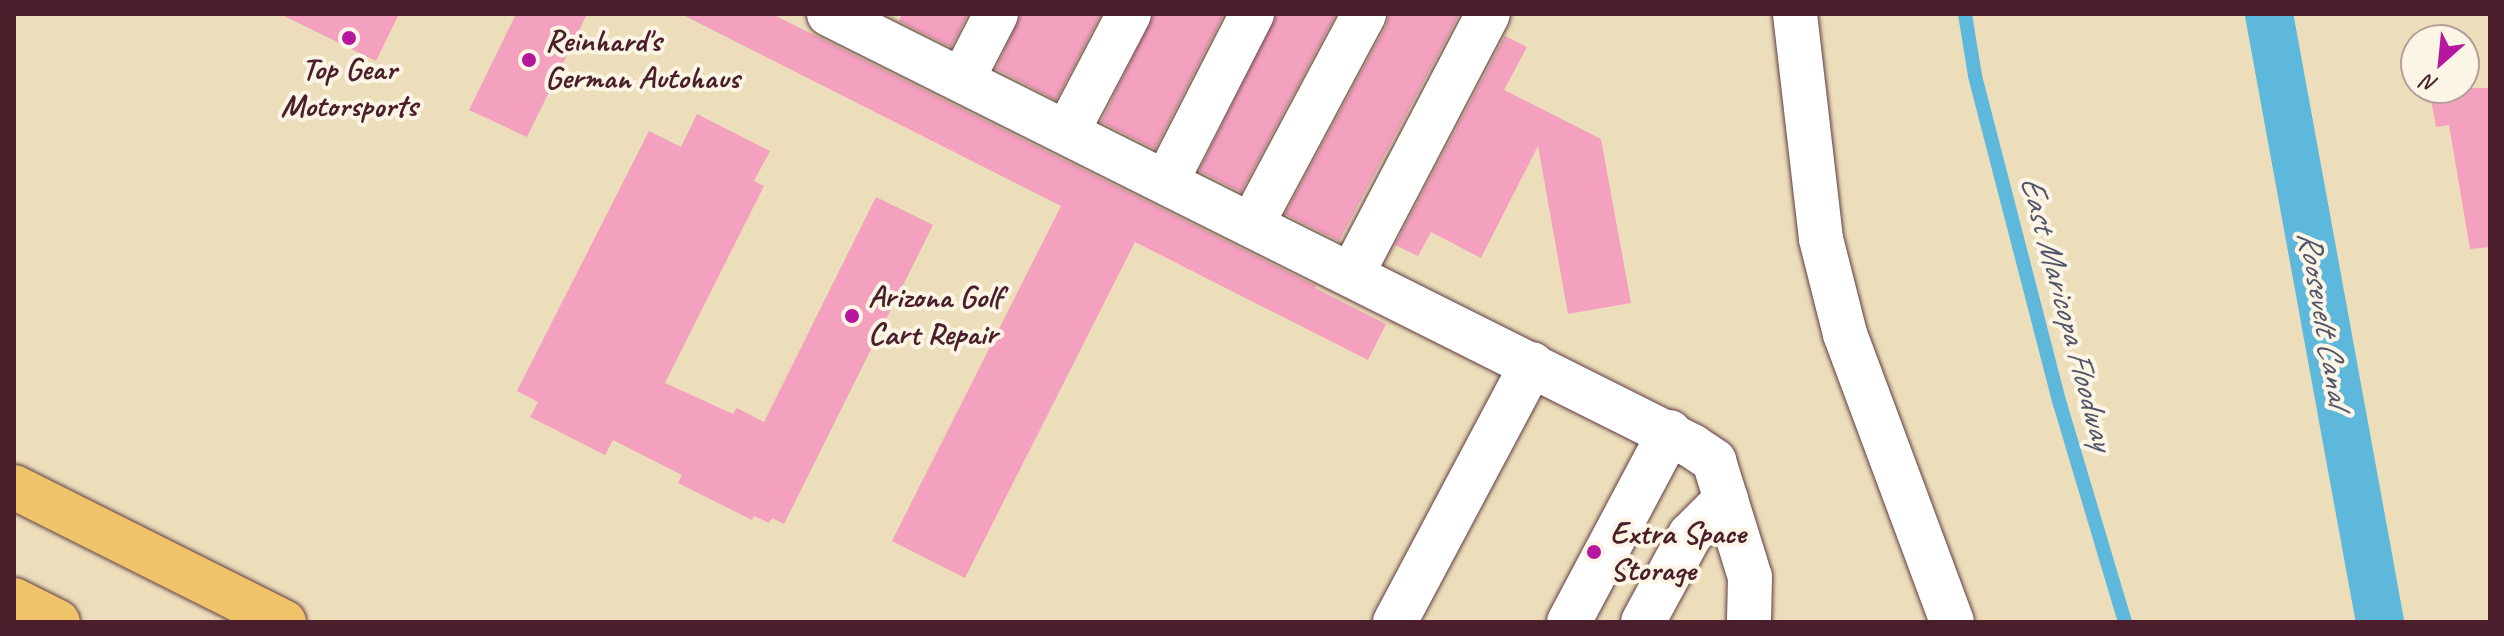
<!DOCTYPE html>
<html>
<head>
<meta charset="utf-8">
<style>
  body { margin:0 }
  #map { position:relative; width:2504px; height:636px; overflow:hidden; background:#ecdebb; font-family:Caveat,sans-serif }
  div>[style] { position:absolute }
  .stream>* { height:14px; margin:-7px; padding:0 7px; transform-origin:7px; border-radius:7px; background:#5eb8db }
  .canal>* { height:48px; margin:-24px; padding:0 24px; transform-origin:24px; border-radius:24px; background:#5eb8db }
  .building>* { inset:0; background:#f3a1be }
  .roads { filter:drop-shadow(0 0 2px #623c41) drop-shadow(0 0 2px #623c41) }
  .minor>* { height:44px; margin:-22px; padding:0 22px; transform-origin:22px; border-radius:22px; background:#fff }
  .major>* { height:44px; margin:-22px; padding:0 22px; transform-origin:22px; border-radius:22px; background:#efc469 }
  .dots>* { width:22px; height:22px; translate:-50% -50%; box-sizing:border-box; border:4px solid #fcf5e5; border-radius:50% }
  span { translate:-50% -50%; white-space:nowrap; text-align:center; line-height:1.15; -webkit-text-stroke:8px #fcf5e5; paint-order:stroke }
  .poi-label { font-size:32px; color:#4a1f2b; font-weight:700 }
  .left { translate:0 -50%; text-align:left }
  .water-label { font-size:34px; color:#515569; font-style:italic }
  .frame { position:absolute; inset:0; border:16px solid #4a1f2b; pointer-events:none }
  .north { position:absolute; left:2400px; top:24px; width:80px; height:80px; box-sizing:border-box; background:#fcf5e5; border:2px solid #b59f9b; border-radius:50%; rotate:207deg; font-size:22px; font-weight:700; line-height:32px; text-align:center; color:#4a1f2b }
  .north::after { content:''; display:block; margin:auto; width:28px; height:36px; background:#b5179e; clip-path:polygon(50% 0,100% 100%,50% 72%,0 100%) }
</style>
</head>
<body>
<div id="map">
  <div class="stream">
    <i style="left:1965px;top:14px;width:63px;rotate:80.8deg"></i>
    <i style="left:1975px;top:76px;width:339px;rotate:75.5deg"></i>
    <i style="left:2060px;top:404px;width:227px;rotate:73.4deg"></i>
  </div>
  <div class="canal">
    <i style="left:2269px;top:14px;width:618px;rotate:79.65deg"></i>
  </div>
  <div class="building">
    <i style="clip-path:polygon(280px 14px,399px 14px,376px 61px)"></i>
    <i style="clip-path:polygon(516px 14px,587px 14px,527px 137px,469px 110px)"></i>
    <i style="clip-path:polygon(681px 14px,772px 14px,1316px 286px,1315px 288px,1386px 324px,1368px 360px,1135px 242px,965px 578px,892px 541px,1061px 206px)"></i>
    <i style="clip-path:polygon(902px 14px,968px 14px,951px 47px,899px 21px)"></i>
    <i style="clip-path:polygon(1021px 14px,1101px 14px,1056px 100px,996px 69px)"></i>
    <i style="clip-path:polygon(1154px 14px,1224px 14px,1155px 149px,1101px 122px)"></i>
    <i style="clip-path:polygon(1277px 14px,1336px 14px,1241px 192px,1199px 171px)"></i>
    <i style="clip-path:polygon(1389px 14px,1459px 15px,1339px 241px,1285px 214px,1386px 26px)"></i>
    <i style="clip-path:polygon(1505px 36px,1527px 47px,1504px 90px,1601px 139px,1631px 303px,1568px 314px,1538px 146px,1481px 258px,1431px 232px,1418px 256px,1395px 245px)"></i>
    <i style="clip-path:polygon(2429px 88px,2490px 88px,2490px 247px,2470px 249px,2449px 125px,2436px 127px)"></i>
    <i style="clip-path:polygon(697px 114px,770px 151px,754px 181px,764px 186px,665px 383px,733px 414px,737px 408px,764px 422px,876px 197px,933px 225px,784px 524px,772px 518px,769px 523px,754px 516px,752px 520px,678px 483px,682px 475px,613px 440px,605px 455px,530px 417px,538px 402px,517px 391px,649px 131px,681px 147px)"></i>
  </div>
  <div class="roads">
    <div class="minor">
      <i style="left:829px;top:14px;width:965px;rotate:26.59deg"></i>
      <i style="left:1692px;top:446px;width:27px;rotate:34deg"></i>
      <i style="left:1714px;top:461px;width:121px;rotate:72.8deg"></i>
      <i style="left:1750px;top:577px;width:45px;rotate:91.3deg"></i>
      <i style="left:1795px;top:14px;width:226px;rotate:83.4deg"></i>
      <i style="left:1821px;top:239px;width:98px;rotate:75.8deg"></i>
      <i style="left:1845px;top:334px;width:307px;rotate:69.6deg"></i>
      <i style="left:962px;top:80px;width:74px;rotate:-62.7deg"></i>
      <i style="left:1067px;top:132px;width:133px;rotate:-62.3deg"></i>
      <i style="left:1166px;top:182px;width:189px;rotate:-62.9deg"></i>
      <i style="left:1252px;top:224px;width:238px;rotate:-61.9deg"></i>
      <i style="left:1352px;top:274px;width:293px;rotate:-62.4deg"></i>
      <i style="left:1395px;top:622px;width:292px;rotate:-62deg"></i>
      <i style="left:1569px;top:622px;width:215px;rotate:-62deg"></i>
      <i style="left:1643px;top:622px;width:99px;rotate:-61.6deg"></i>
      <i style="left:1690px;top:535px;width:51px;rotate:-45deg"></i>
    </div>
    <div class="major">
      <i style="left:14px;top:487px;width:302px;rotate:26.6deg"></i>
      <i style="left:14px;top:600px;width:49px;rotate:26.6deg"></i>
    </div>
  </div>
  <div class="dots">
    <i style="left:349px;top:38px;background:#b5179e"></i>
    <i style="left:529px;top:60px;background:#b5179e"></i>
    <i style="left:852px;top:316px;background:#b5179e"></i>
    <i style="left:1594px;top:552px;background:#b5179e"></i>
  </div>
  <div class="poi-label">
    <span class="left" style="left:545px;top:60px">Reinhard's<br>German Autohaus</span>
    <span style="left:349px;top:88px">Top Gear<br>Motorsports</span>
    <span class="left" style="left:868px;top:316px">Arizona Golf<br>Cart Repair</span>
    <span class="left" style="left:1610px;top:552px">Extra Space<br>Storage</span>
  </div>
  <div class="water-label">
    <span style="left:2068px;top:312px;rotate:75deg">East Maricopa Floodway</span>
    <span style="left:2325px;top:318px;rotate:80deg">Roosevelt Canal</span>
  </div>
  <div class="frame"></div>
  <div class="north">N</div>
</div>
</body>
</html>
